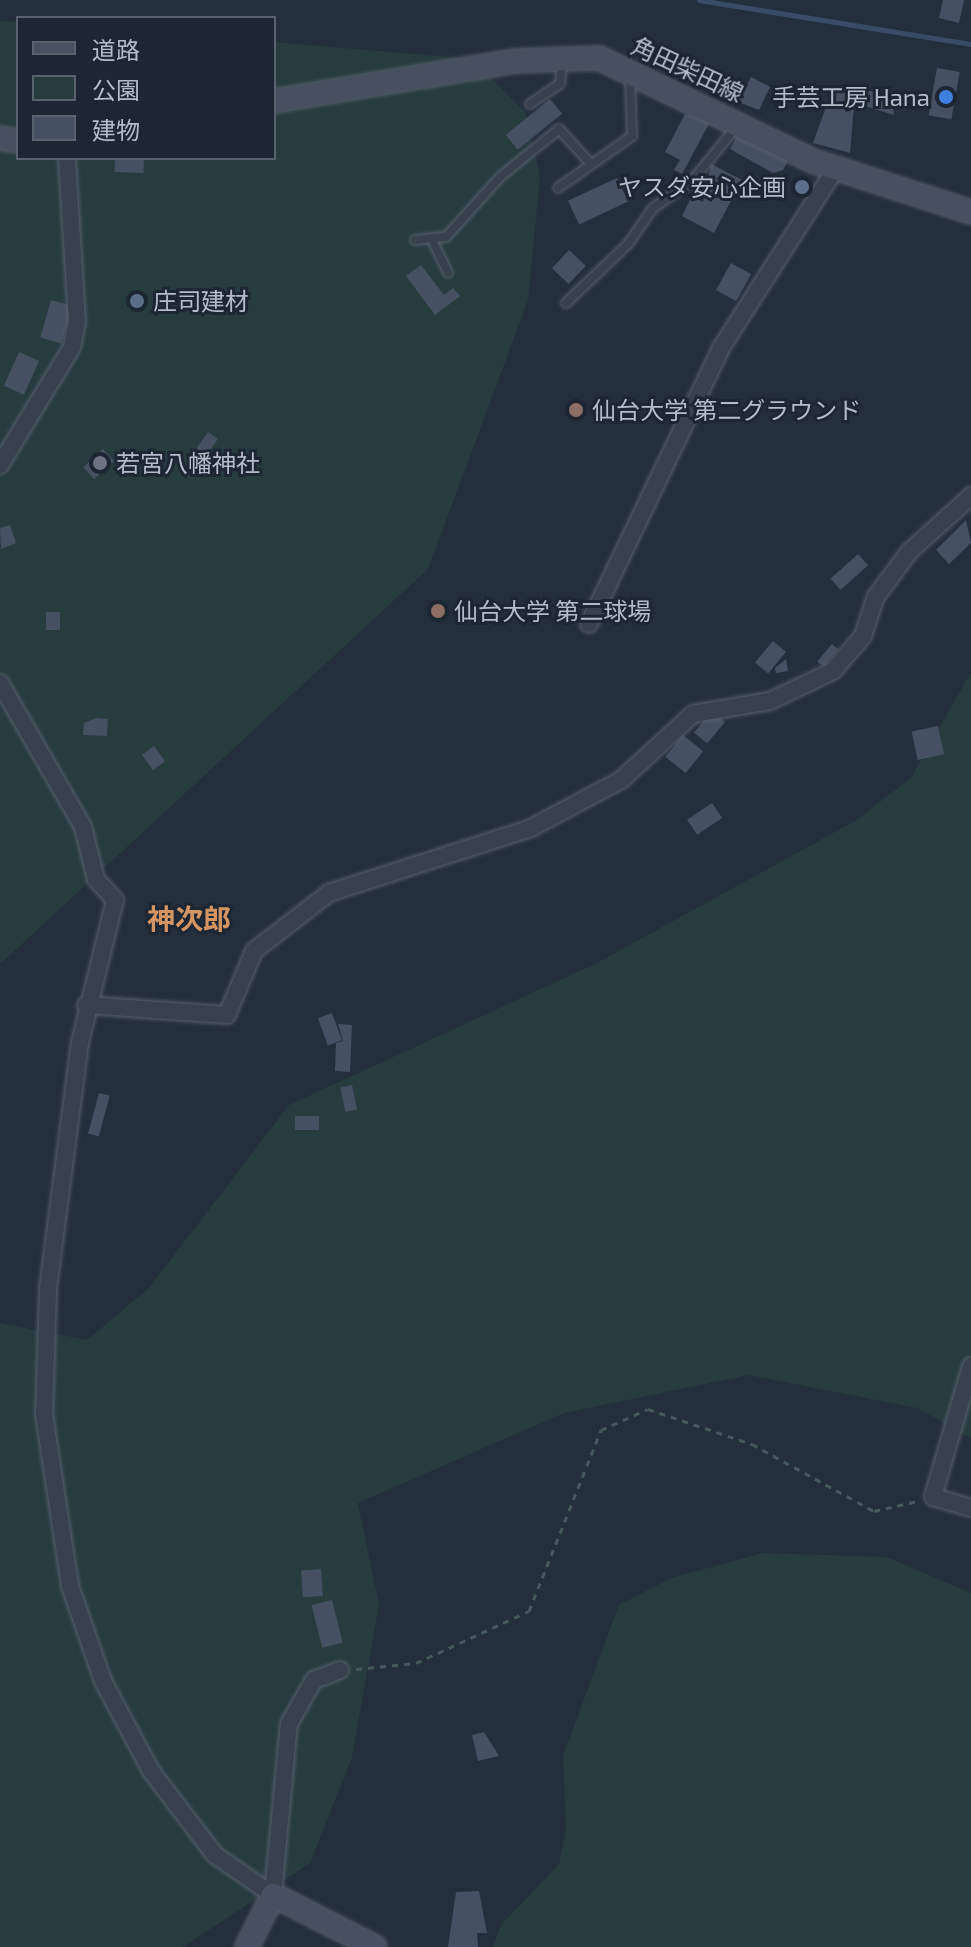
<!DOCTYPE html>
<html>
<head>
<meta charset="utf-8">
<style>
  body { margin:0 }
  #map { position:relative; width:971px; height:1947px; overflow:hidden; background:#242f3e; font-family:"Exo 2","Noto Sans JP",sans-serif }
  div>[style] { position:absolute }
  .green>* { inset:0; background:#263c3f }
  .stream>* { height:5px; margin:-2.5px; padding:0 2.5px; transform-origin:2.5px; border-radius:2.5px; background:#394c67 }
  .building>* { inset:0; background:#455162; transform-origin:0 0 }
  .path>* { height:3px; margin-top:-1.5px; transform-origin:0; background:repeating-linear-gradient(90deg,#44595c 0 6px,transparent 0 12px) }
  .roads { filter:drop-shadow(0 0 2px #565f6c) drop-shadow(0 0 2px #565f6c) }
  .lane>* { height:8px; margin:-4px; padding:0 4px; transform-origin:4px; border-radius:4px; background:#38414e }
  .street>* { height:16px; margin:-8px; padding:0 8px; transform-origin:8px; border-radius:8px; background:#38414e }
  .secondary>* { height:22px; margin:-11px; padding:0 11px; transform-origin:11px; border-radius:11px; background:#465061 }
  .dots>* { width:22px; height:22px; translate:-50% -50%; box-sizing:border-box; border:4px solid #1d2633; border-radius:50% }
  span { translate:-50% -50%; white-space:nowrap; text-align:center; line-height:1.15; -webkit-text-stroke:6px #1d2633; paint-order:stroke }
  .street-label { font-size:24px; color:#b4bcc9 }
  .poi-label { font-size:24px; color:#b4bcc9 }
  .right { translate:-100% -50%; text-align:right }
  .left { translate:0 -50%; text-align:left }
  .quarter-label { font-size:28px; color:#d59563; font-weight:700 }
  .legend { position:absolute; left:16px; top:16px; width:260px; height:144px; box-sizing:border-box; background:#1d2633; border:2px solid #59626f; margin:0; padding:10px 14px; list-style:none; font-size:24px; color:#b4bcc9 }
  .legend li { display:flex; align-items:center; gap:16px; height:40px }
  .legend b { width:40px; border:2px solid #59626f }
</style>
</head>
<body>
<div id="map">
  <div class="green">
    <i style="clip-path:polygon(0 21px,18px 22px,18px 158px,274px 158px,274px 42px,472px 59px,526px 113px,540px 177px,528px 300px,428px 569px,0 964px)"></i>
    <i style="clip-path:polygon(971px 672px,971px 1438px,917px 1408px,749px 1375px,564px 1413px,358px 1503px,379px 1605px,352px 1757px,310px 1863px,183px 1947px,0 1947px,0 1323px,87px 1340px,149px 1288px,289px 1105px,597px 963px,855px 821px,911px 778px)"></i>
    <i style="clip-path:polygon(763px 1553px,887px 1557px,971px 1593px,971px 1947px,493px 1947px,501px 1925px,559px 1864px,566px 1830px,563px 1756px,619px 1605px,671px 1578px)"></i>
  </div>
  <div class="stream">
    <i style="left:699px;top:0;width:276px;rotate:9.2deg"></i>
  </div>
  <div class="building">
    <i style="clip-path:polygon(943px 0,964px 0,959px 23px,939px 18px)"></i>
    <i style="left:688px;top:59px;width:28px;height:18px;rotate:23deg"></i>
    <i style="left:937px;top:68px;width:23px;height:48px;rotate:10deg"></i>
    <i style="clip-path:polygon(751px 77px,770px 87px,759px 110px,718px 94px,723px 85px,742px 95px)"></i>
    <i style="clip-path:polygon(860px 88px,891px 97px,894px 115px,855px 103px)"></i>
    <i style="clip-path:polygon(841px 89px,855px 94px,850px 153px,813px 143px,832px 90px)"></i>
    <i style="left:550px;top:99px;width:19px;height:57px;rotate:51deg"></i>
    <i style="clip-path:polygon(685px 114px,711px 120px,682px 174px,674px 170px,680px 160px,665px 152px)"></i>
    <i style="clip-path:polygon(739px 132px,789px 159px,783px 170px,773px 173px,730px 149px)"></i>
    <i style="left:115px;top:158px;width:29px;height:14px;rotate:2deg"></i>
    <i style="clip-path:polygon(711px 164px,742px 180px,714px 233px,682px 216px,692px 196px,703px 202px)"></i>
    <i style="left:617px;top:178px;width:26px;height:54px;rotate:65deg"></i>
    <i style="left:569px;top:250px;width:23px;height:25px;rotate:43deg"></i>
    <i style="left:731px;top:263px;width:23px;height:31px;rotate:29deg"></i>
    <i style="clip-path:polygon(421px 265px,444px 295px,453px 288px,460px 296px,435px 315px,406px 276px)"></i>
    <i style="left:51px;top:300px;width:22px;height:39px;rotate:16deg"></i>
    <i style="left:19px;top:352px;width:22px;height:37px;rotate:24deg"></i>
    <i style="left:208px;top:432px;width:12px;height:22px;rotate:35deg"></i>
    <i style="left:103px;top:449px;width:16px;height:27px;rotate:47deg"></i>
    <i style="clip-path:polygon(966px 520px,971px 543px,949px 564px,936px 550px)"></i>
    <i style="clip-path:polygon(10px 525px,16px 543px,1px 549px,0 528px)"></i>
    <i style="left:858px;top:554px;width:15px;height:37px;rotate:48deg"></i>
    <i style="left:46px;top:612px;width:14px;height:18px"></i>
    <i style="left:773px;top:641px;width:17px;height:28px;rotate:40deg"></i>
    <i style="left:832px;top:644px;width:8px;height:23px;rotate:40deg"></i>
    <i style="clip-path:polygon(786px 659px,788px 671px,776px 673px,775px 668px)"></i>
    <i style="left:712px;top:711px;width:17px;height:28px;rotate:40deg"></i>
    <i style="clip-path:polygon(97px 718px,108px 719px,107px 736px,83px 735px,84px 723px)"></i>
    <i style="left:938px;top:726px;width:29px;height:27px;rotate:78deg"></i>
    <i style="left:683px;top:735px;width:26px;height:28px;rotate:39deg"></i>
    <i style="left:154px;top:746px;width:19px;height:15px;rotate:54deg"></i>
    <i style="left:712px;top:803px;width:18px;height:30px;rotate:56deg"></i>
    <i style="left:332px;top:1013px;width:29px;height:15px;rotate:70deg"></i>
    <i style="clip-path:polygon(338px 1024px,352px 1025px,350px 1072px,335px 1071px,336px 1043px,343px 1041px)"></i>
    <i style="left:352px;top:1085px;width:25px;height:12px;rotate:78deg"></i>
    <i style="left:99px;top:1093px;width:11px;height:42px;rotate:15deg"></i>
    <i style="left:319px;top:1116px;width:14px;height:24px;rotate:90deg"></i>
    <i style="left:321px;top:1569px;width:27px;height:20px;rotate:86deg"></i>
    <i style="left:332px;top:1600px;width:44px;height:21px;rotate:76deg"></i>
    <i style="clip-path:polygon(484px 1732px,499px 1756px,478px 1761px,472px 1735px)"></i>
    <i style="clip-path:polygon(479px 1891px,487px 1933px,477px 1933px,478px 1947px,448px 1947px,456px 1892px)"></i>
  </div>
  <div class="path">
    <i style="left:356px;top:1669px;width:60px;rotate:-5.7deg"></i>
    <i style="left:416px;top:1663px;width:124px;rotate:-24.7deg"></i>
    <i style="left:529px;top:1611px;width:195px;rotate:-68.3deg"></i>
    <i style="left:601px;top:1430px;width:51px;rotate:-24.1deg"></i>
    <i style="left:648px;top:1409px;width:110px;rotate:18.6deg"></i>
    <i style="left:752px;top:1444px;width:139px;rotate:28.8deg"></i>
    <i style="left:874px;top:1511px;width:45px;rotate:-12.8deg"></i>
  </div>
  <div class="roads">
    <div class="lane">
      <i style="left:530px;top:104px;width:36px;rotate:-34deg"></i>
      <i style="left:560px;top:84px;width:21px;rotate:-85deg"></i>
      <i style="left:558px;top:188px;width:90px;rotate:-35.1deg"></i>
      <i style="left:632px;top:136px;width:59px;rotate:-91.9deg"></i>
      <i style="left:415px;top:240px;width:31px;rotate:-6deg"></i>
      <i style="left:446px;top:237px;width:81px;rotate:-48deg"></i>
      <i style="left:500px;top:177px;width:76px;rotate:-39.1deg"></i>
      <i style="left:559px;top:129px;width:47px;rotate:47.6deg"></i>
      <i style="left:434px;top:244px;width:32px;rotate:64deg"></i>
      <i style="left:566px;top:303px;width:86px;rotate:-43.6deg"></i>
      <i style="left:628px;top:244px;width:44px;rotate:-55.2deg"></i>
      <i style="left:653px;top:208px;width:47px;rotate:-34.7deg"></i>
      <i style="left:692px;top:181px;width:71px;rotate:-50.7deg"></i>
    </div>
    <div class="street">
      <i style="left:0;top:465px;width:138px;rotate:-58.6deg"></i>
      <i style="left:72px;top:347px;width:25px;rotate:-79deg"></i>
      <i style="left:77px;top:322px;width:164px;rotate:-93.5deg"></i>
      <i style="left:589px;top:624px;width:306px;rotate:-64.4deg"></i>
      <i style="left:721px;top:348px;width:211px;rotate:-57.4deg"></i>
      <i style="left:0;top:683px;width:166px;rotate:60deg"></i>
      <i style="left:83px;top:827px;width:54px;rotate:76deg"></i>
      <i style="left:96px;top:879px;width:28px;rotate:48deg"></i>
      <i style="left:115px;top:900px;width:146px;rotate:103.8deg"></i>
      <i style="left:80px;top:1042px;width:250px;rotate:97.4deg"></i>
      <i style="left:48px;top:1290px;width:124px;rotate:91.8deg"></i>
      <i style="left:44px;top:1414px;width:174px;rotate:81.4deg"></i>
      <i style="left:70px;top:1586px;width:101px;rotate:70.8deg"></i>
      <i style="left:103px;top:1681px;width:102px;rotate:61.9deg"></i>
      <i style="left:151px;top:1771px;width:106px;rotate:52.7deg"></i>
      <i style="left:215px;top:1855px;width:70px;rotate:34.6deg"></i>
      <i style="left:86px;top:1005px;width:141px;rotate:4.1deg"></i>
      <i style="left:227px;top:1015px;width:69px;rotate:-67.1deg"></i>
      <i style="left:254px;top:951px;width:95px;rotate:-37.7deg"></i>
      <i style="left:329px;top:893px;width:212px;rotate:-17.8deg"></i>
      <i style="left:531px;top:828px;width:102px;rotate:-28.1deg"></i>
      <i style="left:621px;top:780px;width:98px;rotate:-42.5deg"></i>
      <i style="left:693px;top:714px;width:78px;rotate:-9.6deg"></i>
      <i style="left:770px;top:701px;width:70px;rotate:-25.5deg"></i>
      <i style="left:833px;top:671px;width:46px;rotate:-49.4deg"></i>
      <i style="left:863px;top:636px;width:40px;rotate:-72deg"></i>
      <i style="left:875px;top:598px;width:57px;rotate:-53.5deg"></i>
      <i style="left:909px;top:552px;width:84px;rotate:-42.1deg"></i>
      <i style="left:971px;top:1366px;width:136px;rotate:106.2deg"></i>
      <i style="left:933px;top:1497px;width:40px;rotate:16deg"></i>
      <i style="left:273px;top:1895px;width:172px;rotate:-84.7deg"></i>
      <i style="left:289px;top:1724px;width:51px;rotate:-60.4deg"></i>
      <i style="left:314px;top:1680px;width:28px;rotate:-21deg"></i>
    </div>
    <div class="secondary">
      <i style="left:274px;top:101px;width:244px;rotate:-9.4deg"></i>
      <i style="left:515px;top:61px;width:84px;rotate:-2deg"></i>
      <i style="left:599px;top:58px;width:237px;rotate:25.7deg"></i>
      <i style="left:813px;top:161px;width:166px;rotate:17.9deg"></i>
      <i style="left:0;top:138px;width:18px;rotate:9deg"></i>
      <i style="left:247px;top:1947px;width:58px;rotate:-63.4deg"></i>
      <i style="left:273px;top:1895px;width:114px;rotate:27deg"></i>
    </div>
  </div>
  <div class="dots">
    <i style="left:946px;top:97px;background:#3f7fe0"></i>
    <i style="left:802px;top:187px;background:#5c6f8a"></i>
    <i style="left:137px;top:301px;background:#5c6f8a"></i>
    <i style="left:576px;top:410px;background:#8d6e63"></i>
    <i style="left:100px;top:463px;background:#6b7280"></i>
    <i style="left:438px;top:611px;background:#8d6e63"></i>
  </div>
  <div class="street-label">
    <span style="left:688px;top:69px;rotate:25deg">角田柴田線</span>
  </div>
  <div class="poi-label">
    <span class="right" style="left:930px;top:97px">手芸工房 Hana</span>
    <span class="right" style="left:786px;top:187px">ヤスダ安心企画</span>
    <span class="left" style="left:153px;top:301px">庄司建材</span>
    <span class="left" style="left:592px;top:410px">仙台大学 第二グラウンド</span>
    <span class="left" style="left:116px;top:463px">若宮八幡神社</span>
    <span class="left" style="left:454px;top:611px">仙台大学 第二球場</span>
  </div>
  <div class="quarter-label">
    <span style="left:189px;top:918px">神次郎</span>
  </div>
  <ul class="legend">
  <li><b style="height:10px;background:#465061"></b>道路</li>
  <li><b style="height:22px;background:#263c3f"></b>公園</li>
  <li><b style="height:22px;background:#455162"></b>建物</li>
  </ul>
</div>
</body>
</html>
